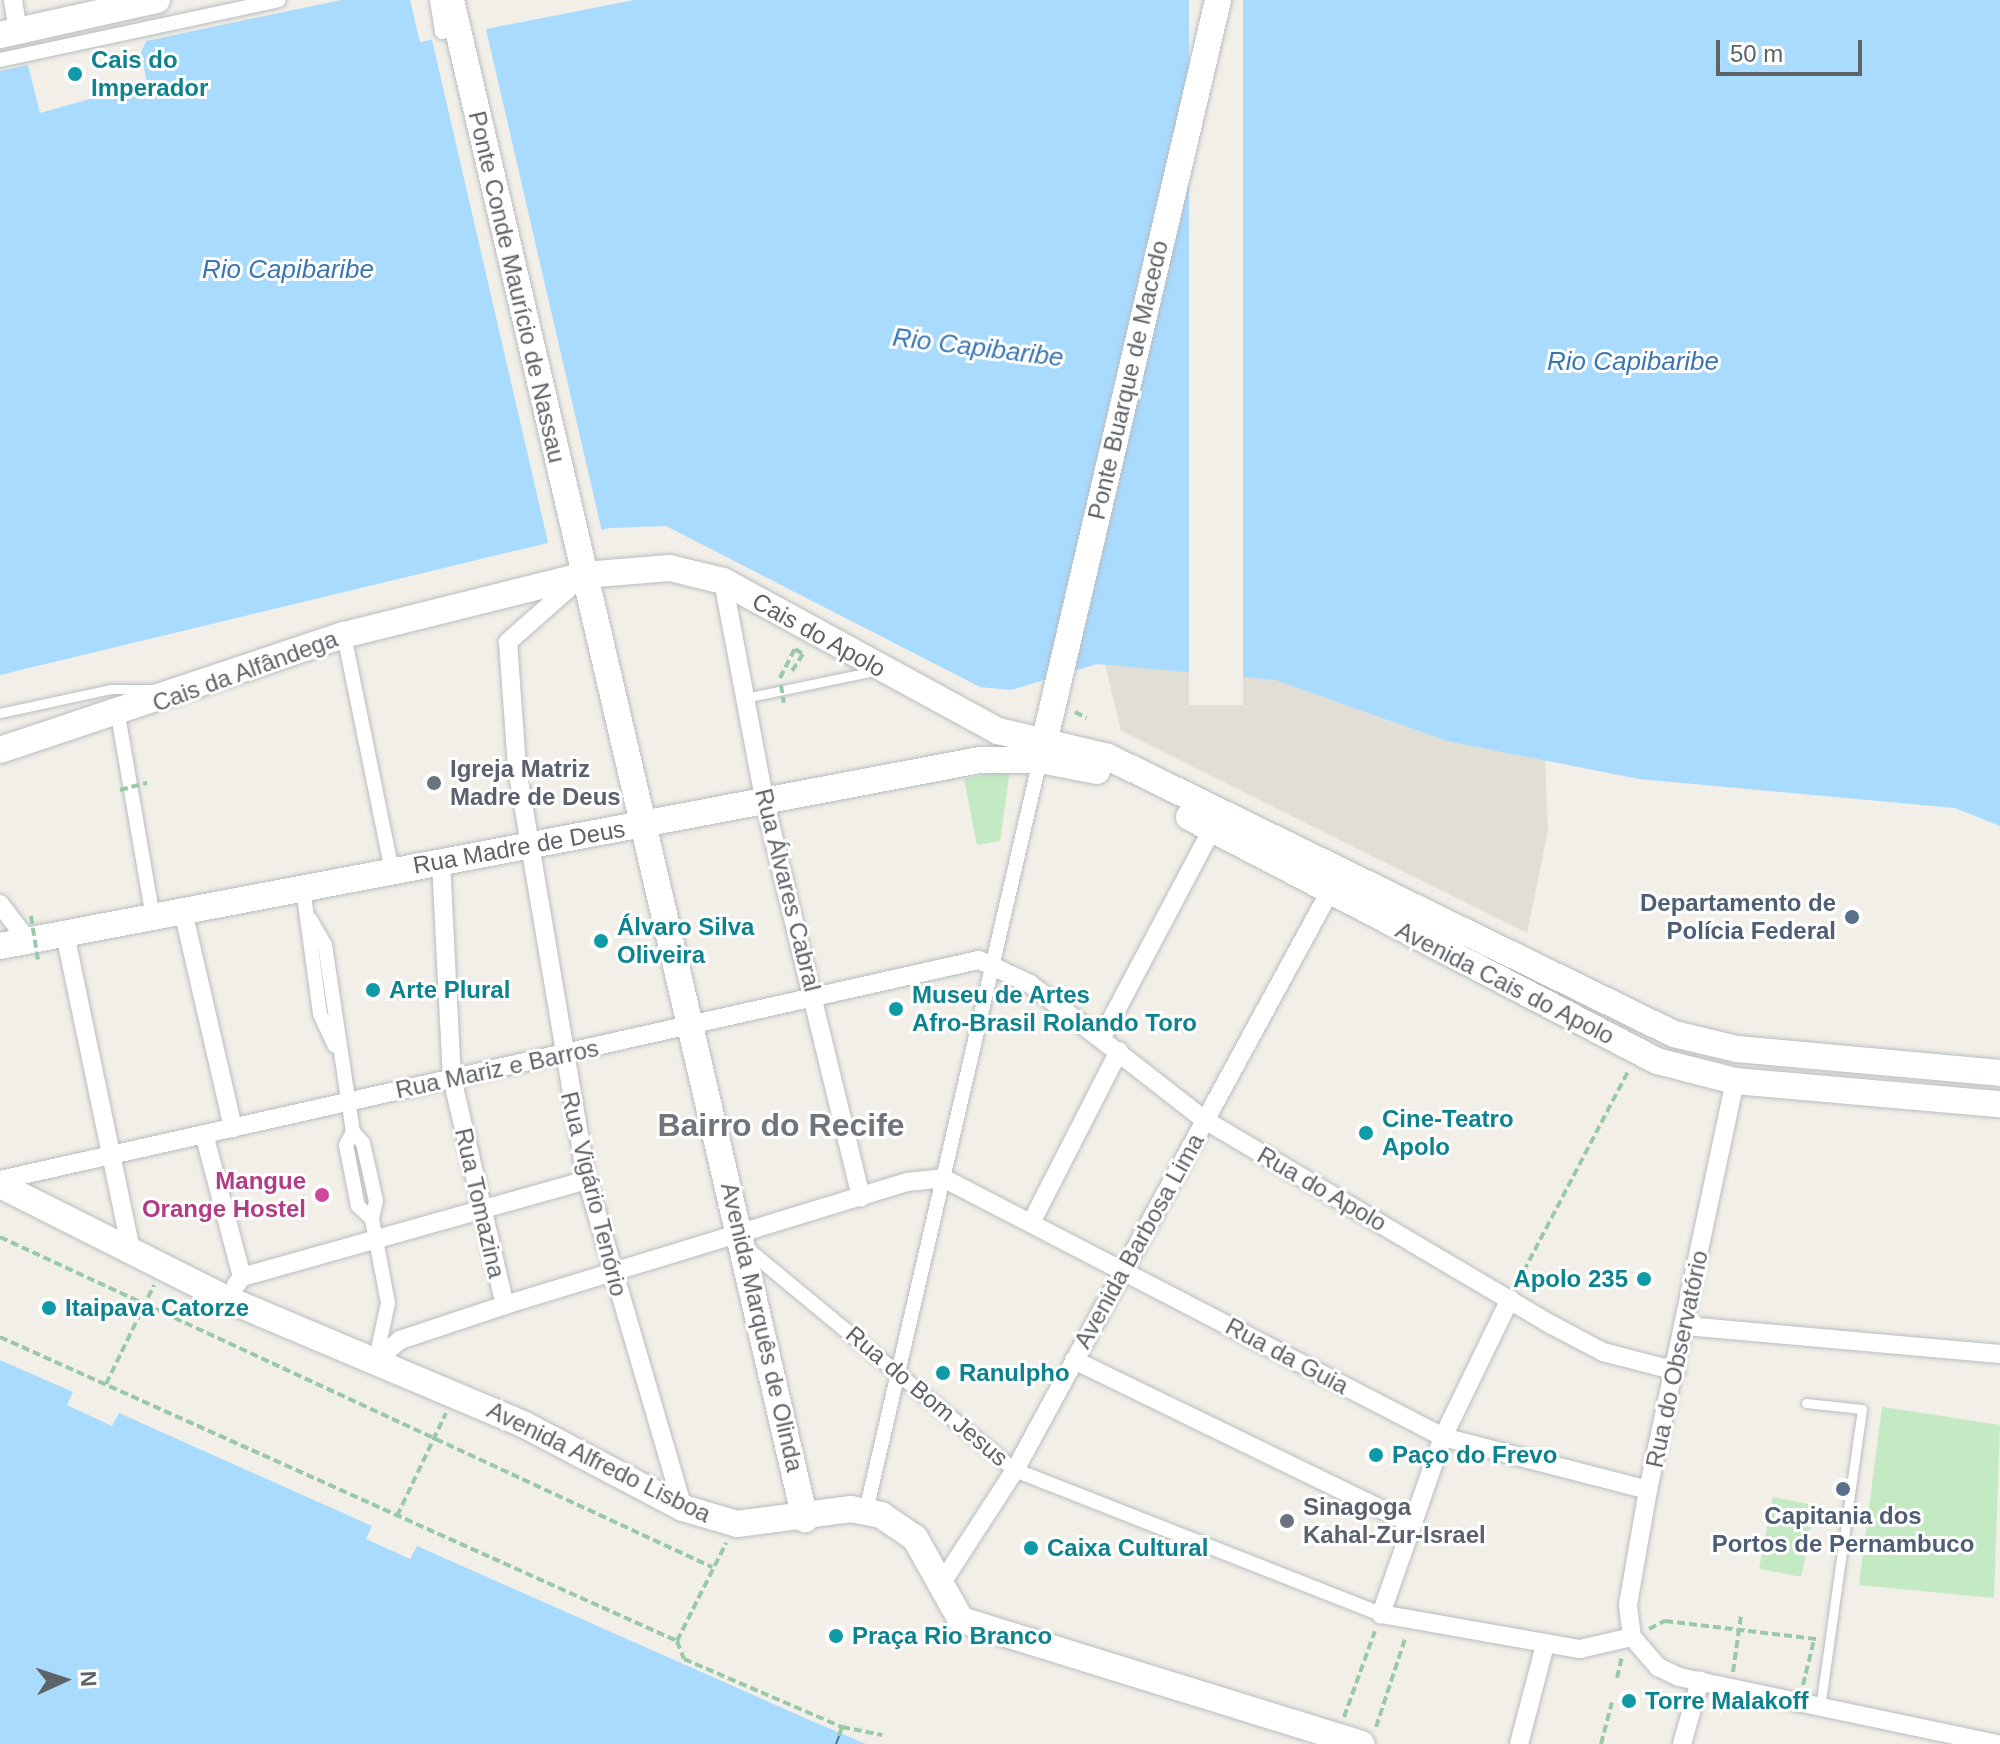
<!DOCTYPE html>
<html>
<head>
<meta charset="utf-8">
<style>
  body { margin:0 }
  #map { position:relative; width:2000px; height:1744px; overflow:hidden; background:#f1efe7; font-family:Arial,sans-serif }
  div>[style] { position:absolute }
  .education>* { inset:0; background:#e1ded5 }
  .green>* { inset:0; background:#c3eac3; transform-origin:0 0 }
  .water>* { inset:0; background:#a9dbff }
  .pier>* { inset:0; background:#f1efe7; transform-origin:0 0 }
  .ferry>* { height:2px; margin-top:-1px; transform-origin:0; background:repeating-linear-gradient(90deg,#3c76b0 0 10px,transparent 0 18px) }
  .path>* { height:4px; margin-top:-2px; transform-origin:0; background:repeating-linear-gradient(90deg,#9ac9a7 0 8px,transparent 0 12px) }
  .roads { filter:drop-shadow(0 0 2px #b9bdc1) drop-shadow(0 0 2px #b9bdc1) }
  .service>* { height:9px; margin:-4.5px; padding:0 4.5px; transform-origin:4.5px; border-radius:4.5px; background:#fff }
  .pedestrian>* { height:14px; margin:-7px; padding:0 7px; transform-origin:7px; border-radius:7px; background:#fff }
  .minor>* { height:18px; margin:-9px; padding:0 9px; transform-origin:9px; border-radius:9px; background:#fff }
  .secondary>* { height:26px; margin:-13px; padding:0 13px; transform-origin:13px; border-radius:13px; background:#fff }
  .path-bridge>* { height:4px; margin-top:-2px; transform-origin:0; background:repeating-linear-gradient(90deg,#9ac9a7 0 8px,transparent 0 12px) }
  .dots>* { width:22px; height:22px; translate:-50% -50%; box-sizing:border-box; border:4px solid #fff; border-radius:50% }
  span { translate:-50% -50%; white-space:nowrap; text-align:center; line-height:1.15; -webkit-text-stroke:6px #fff; paint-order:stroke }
  .culture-label { font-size:24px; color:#0d838f; font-weight:700 }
  .left { translate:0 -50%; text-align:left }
  .right { translate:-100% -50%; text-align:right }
  .street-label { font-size:24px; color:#5e6368 }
  .worship-label { font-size:24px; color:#5b616d; font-weight:700 }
  .service-label { font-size:24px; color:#4e5e75; font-weight:700 }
  .hotel-label { font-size:24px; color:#b23c85; font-weight:700 }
  .water-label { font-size:26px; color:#3c76b0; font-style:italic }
  .district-label { font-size:32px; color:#6f757a; font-weight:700 }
  .north { position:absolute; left:24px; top:1640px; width:80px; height:80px; -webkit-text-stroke:6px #fff; paint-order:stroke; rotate:87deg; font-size:22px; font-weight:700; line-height:32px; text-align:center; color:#5e6368 }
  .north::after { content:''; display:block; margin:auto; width:28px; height:36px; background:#5e6368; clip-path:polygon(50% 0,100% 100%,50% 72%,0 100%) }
  .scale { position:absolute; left:1716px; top:40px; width:146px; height:36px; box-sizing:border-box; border:4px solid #5e6368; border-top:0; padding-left:10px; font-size:24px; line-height:28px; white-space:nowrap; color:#5e6368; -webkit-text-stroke:6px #fff; paint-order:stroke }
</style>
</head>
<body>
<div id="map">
  <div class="education">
    <i style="clip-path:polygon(1105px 664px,1275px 680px,1447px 741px,1545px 756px,1548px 831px,1527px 933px,1121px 731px)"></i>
  </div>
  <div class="green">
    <i style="clip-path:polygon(1010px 770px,1000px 841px,977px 845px,964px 779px)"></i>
    <i style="clip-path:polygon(1882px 1407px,2000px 1425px,1994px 1598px,1859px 1585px)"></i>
    <i style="left:1773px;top:1497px;width:43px;height:73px;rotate:11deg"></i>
  </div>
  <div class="water">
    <i style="clip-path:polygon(341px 0,410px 0,420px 42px,634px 0,2000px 0,2000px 826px,1955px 808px,1639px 779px,1447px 741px,1275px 680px,1097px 664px,1011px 690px,980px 687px,666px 526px,610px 528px,0 675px,0 71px,28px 65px,40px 113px,147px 83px,141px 53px,146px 41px)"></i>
    <i style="clip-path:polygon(0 1360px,73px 1392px,67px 1405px,112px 1426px,119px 1413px,372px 1526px,366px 1539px,410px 1559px,417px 1546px,814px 1722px,817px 1714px,869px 1730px,866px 1744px,0 1744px)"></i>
  </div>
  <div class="pier">
    <i style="left:1189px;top:0;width:54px;height:705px"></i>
    <i style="left:485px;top:25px;width:521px;height:55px;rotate:77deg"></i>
    <i style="clip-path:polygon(817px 1714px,869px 1730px,866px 1744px,814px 1722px)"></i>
  </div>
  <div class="ferry">
    <i style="left:836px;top:1744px;width:9px;rotate:-69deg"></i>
  </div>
  <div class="path">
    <i style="left:780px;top:678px;width:33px;rotate:-63deg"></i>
    <i style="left:795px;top:649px;width:9px;rotate:32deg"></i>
    <i style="left:803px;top:654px;width:24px;rotate:123deg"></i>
    <i style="left:1075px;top:712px;width:13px;rotate:27deg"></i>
    <i style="left:0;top:1237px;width:785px;rotate:24.87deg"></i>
    <i style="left:1518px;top:1282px;width:239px;rotate:-62.4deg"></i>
    <i style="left:0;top:1337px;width:742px;rotate:24.18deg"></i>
    <i style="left:677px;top:1641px;width:19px;rotate:69deg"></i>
    <i style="left:684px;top:1659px;width:172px;rotate:23.3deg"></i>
    <i style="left:842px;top:1727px;width:41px;rotate:11.3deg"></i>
    <i style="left:106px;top:1384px;width:110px;rotate:-64.1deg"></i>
    <i style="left:397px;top:1516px;width:114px;rotate:-64.6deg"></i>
    <i style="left:1649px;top:1629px;width:18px;rotate:-27deg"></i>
    <i style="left:1665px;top:1621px;width:153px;rotate:6.8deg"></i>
    <i style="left:677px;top:1641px;width:110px;rotate:-63.4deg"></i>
    <i style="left:1733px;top:1672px;width:58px;rotate:-82deg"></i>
    <i style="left:1617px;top:1678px;width:22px;rotate:-77deg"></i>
    <i style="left:1803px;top:1685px;width:46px;rotate:-76.3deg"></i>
    <i style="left:1344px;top:1717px;width:91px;rotate:-70.2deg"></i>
    <i style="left:1376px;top:1727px;width:96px;rotate:-71.8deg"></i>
    <i style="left:839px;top:1736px;width:9px;rotate:-72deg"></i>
    <i style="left:1601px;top:1744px;width:43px;rotate:-75.3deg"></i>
  </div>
  <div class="roads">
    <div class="service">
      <i style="left:745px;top:698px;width:132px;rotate:-11.8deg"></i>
      <i style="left:0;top:713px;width:114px;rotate:-12.2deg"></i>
      <i style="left:111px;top:689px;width:44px"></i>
      <i style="left:1806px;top:1403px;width:56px;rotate:6.1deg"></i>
      <i style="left:1862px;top:1409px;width:302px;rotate:98deg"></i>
    </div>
    <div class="pedestrian">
      <i style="left:437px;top:0;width:32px;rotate:81deg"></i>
      <i style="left:442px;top:32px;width:16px;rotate:-15deg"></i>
      <i style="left:0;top:60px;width:285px;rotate:-12.1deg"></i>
      <i style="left:344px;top:635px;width:240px;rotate:78.5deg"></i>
      <i style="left:118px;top:715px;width:205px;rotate:80.2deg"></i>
      <i style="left:303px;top:888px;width:127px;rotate:82.3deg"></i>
      <i style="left:320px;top:1014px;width:35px;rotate:65deg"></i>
      <i style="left:310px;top:919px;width:30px;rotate:60deg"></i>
      <i style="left:325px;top:945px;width:189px;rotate:81.5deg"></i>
      <i style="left:353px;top:1132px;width:15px;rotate:118deg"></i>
      <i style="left:346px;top:1145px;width:62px;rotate:78.9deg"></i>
      <i style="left:358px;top:1206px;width:19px;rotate:43deg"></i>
      <i style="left:372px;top:1219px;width:86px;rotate:79.2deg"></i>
      <i style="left:388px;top:1303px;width:56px;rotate:102.3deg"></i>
      <i style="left:353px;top:1132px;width:15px;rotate:48deg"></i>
      <i style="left:363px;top:1143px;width:59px;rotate:77.4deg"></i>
      <i style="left:376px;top:1201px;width:18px;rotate:103deg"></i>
      <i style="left:745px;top:1247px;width:350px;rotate:39.6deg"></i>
      <i style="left:1015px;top:1470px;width:393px;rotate:21.5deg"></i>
      <i style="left:866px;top:1511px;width:771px;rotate:-76.96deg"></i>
    </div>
    <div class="minor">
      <i style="left:13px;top:0;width:31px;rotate:81deg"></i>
      <i style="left:578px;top:580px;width:94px;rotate:138.5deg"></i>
      <i style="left:508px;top:642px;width:126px;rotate:85.9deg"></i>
      <i style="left:517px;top:768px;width:418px;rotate:80.4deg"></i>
      <i style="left:587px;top:1180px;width:342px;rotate:73.7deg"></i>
      <i style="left:723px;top:581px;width:222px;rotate:79.3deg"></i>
      <i style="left:764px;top:799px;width:410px;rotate:76.3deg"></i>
      <i style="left:441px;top:862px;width:216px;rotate:87.1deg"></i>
      <i style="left:452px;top:1078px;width:233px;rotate:76.9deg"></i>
      <i style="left:0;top:904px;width:46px;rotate:52.9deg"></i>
      <i style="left:183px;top:911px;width:223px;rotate:77deg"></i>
      <i style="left:65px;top:934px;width:328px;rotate:78.2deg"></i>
      <i style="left:1102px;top:1037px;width:235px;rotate:-62.1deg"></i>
      <i style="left:1735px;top:1081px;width:418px;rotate:102deg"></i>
      <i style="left:1648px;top:1490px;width:117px;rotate:99.9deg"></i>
      <i style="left:1628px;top:1605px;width:32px;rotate:83deg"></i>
      <i style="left:1632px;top:1637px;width:40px;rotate:49deg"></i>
      <i style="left:1658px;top:1667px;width:23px;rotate:25deg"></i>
      <i style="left:1679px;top:1677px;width:324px;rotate:11.9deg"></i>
      <i style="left:204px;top:1134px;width:148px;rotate:75.1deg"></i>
      <i style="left:242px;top:1277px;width:10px;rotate:127deg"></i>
      <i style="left:0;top:1180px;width:1003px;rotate:-12.67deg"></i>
      <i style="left:979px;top:960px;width:56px;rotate:25.2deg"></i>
      <i style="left:1030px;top:984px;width:222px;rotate:37.9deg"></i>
      <i style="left:1205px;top:1120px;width:403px;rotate:30.6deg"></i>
      <i style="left:1552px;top:1325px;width:58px;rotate:27.9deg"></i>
      <i style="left:1603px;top:1352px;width:75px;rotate:14.6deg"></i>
      <i style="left:1032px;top:1221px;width:191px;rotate:-62.9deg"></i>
      <i style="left:242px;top:1277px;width:358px;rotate:-15.7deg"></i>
      <i style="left:1510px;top:1299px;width:153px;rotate:115.9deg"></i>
      <i style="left:1443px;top:1437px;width:188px;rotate:109.3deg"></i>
      <i style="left:1381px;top:1614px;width:202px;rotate:10deg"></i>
      <i style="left:1580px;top:1649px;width:53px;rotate:-13deg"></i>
      <i style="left:1686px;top:1326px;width:315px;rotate:5.1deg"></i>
      <i style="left:378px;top:1359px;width:29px;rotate:-41deg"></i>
      <i style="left:400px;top:1340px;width:111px;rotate:-18.4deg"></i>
      <i style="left:505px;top:1305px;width:420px;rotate:-17deg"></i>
      <i style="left:907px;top:1182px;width:36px;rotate:-6deg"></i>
      <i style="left:943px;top:1178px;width:563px;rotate:27.38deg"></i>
      <i style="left:1443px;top:1437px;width:212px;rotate:14.5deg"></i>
      <i style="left:1074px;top:1360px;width:376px;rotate:25.9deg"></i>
      <i style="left:941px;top:1584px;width:136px;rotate:-57deg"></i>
      <i style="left:1015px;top:1470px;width:657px;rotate:-61.45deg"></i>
      <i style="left:1519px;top:1744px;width:102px;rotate:-75.3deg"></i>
      <i style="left:1682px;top:1744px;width:66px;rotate:-74.1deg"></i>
    </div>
    <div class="secondary">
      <i style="left:451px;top:0;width:1560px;rotate:76.88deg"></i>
      <i style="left:0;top:35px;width:161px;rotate:-12.6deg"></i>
      <i style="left:0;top:750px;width:363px;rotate:-18.5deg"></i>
      <i style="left:344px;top:635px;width:247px;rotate:-14deg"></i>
      <i style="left:584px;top:575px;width:86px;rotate:-4.7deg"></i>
      <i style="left:670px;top:568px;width:55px;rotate:13.8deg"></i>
      <i style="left:723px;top:581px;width:313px;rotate:28.6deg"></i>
      <i style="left:998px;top:731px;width:113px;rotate:13.3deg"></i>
      <i style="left:1108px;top:757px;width:630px;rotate:26.08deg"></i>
      <i style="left:1674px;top:1034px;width:65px;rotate:13.4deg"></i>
      <i style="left:1737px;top:1049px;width:264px;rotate:5.2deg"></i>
      <i style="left:1041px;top:756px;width:776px;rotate:-76.82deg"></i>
      <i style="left:1189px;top:817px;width:528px;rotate:27.54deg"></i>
      <i style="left:1657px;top:1061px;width:81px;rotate:14.4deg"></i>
      <i style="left:1735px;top:1081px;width:266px;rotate:5deg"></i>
      <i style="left:0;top:946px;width:997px;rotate:-10.75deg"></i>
      <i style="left:980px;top:760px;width:60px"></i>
      <i style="left:1040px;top:760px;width:58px;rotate:10.9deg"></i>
      <i style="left:0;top:1185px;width:254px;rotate:26.7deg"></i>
      <i style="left:227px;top:1299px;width:321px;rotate:22.9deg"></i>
      <i style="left:523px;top:1424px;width:181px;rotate:27.7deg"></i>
      <i style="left:683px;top:1508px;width:56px;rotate:16.5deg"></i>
      <i style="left:737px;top:1524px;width:115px;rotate:-7.5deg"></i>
      <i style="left:851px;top:1509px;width:31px;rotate:11deg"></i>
      <i style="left:881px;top:1515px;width:41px;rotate:34.1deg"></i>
      <i style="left:915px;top:1538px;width:94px;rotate:60.7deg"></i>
      <i style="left:961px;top:1620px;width:419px;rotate:17.2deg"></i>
    </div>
  </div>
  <div class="path-bridge">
    <i style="left:781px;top:685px;width:18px;rotate:81deg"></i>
    <i style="left:120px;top:790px;width:28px;rotate:-15deg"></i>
    <i style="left:31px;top:916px;width:45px;rotate:81deg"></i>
  </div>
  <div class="dots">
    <i style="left:75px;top:74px;background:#0f9aa8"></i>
    <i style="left:434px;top:783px;background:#6b7280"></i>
    <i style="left:1852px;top:917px;background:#5c6f8a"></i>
    <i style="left:601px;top:941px;background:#0f9aa8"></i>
    <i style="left:373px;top:990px;background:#0f9aa8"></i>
    <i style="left:896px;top:1009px;background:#0f9aa8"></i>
    <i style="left:1366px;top:1133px;background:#0f9aa8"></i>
    <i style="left:322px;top:1195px;background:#d1479c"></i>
    <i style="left:1644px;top:1279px;background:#0f9aa8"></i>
    <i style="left:49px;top:1308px;background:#0f9aa8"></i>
    <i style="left:943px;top:1373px;background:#0f9aa8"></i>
    <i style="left:1376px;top:1455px;background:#0f9aa8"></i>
    <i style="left:1843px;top:1489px;background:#5c6f8a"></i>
    <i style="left:1287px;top:1521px;background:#6b7280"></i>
    <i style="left:1031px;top:1548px;background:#0f9aa8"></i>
    <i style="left:836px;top:1636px;background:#0f9aa8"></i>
    <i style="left:1629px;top:1701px;background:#0f9aa8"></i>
  </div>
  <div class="culture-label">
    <span class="left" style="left:91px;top:74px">Cais do<br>Imperador</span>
    <span class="left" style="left:617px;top:941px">Álvaro Silva<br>Oliveira</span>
    <span class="left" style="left:389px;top:990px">Arte Plural</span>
    <span class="left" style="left:912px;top:1009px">Museu de Artes<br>Afro-Brasil Rolando Toro</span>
    <span class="left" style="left:1382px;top:1133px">Cine-Teatro<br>Apolo</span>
    <span class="right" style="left:1628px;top:1279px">Apolo 235</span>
    <span class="left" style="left:65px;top:1308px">Itaipava Catorze</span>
    <span class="left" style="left:959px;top:1373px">Ranulpho</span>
    <span class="left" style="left:1392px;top:1455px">Paço do Frevo</span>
    <span class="left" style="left:1047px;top:1548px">Caixa Cultural</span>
    <span class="left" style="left:852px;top:1636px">Praça Rio Branco</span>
    <span class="left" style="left:1645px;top:1701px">Torre Malakoff</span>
  </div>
  <div class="street-label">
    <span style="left:517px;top:287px;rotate:77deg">Ponte Conde Maurício de Nassau</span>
    <span style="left:1128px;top:380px;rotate:-77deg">Ponte Buarque de Macedo</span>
    <span style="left:819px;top:635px;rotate:29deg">Cais do Apolo</span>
    <span style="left:245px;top:671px;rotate:-20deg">Cais da Alfândega</span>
    <span style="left:519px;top:847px;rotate:-10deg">Rua Madre de Deus</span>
    <span style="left:788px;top:890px;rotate:76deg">Rua Álvares Cabral</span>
    <span style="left:1505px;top:983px;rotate:27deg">Avenida Cais do Apolo</span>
    <span style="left:497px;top:1069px;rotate:-12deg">Rua Mariz e Barros</span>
    <span style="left:1322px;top:1189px;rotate:30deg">Rua do Apolo</span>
    <span style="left:594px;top:1194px;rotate:76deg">Rua Vigário Tenório</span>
    <span style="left:480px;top:1203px;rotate:77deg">Rua Tomazina</span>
    <span style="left:1139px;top:1241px;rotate:-61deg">Avenida Barbosa Lima</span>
    <span style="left:762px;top:1327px;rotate:77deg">Avenida Marquês de Olinda</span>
    <span style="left:1287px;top:1356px;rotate:28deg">Rua da Guia</span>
    <span style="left:1677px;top:1359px;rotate:-78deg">Rua do Observatório</span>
    <span style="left:927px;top:1396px;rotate:40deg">Rua do Bom Jesus</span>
    <span style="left:599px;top:1462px;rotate:26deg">Avenida Alfredo Lisboa</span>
  </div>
  <div class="worship-label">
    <span class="left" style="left:450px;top:783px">Igreja Matriz<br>Madre de Deus</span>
    <span class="left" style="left:1303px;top:1521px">Sinagoga<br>Kahal-Zur-Israel</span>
  </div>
  <div class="service-label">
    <span class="right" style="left:1836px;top:917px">Departamento de<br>Polícia Federal</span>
    <span style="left:1843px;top:1530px">Capitania dos<br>Portos de Pernambuco</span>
  </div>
  <div class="hotel-label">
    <span class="right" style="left:306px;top:1195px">Mangue<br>Orange Hostel</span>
  </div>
  <div class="water-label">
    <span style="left:288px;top:270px">Rio Capibaribe</span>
    <span style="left:978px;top:348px;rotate:7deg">Rio Capibaribe</span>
    <span style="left:1633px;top:362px">Rio Capibaribe</span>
  </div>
  <div class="district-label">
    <span style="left:781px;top:1125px">Bairro do Recife</span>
  </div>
  <div class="north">N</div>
  <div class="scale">50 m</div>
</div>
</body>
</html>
